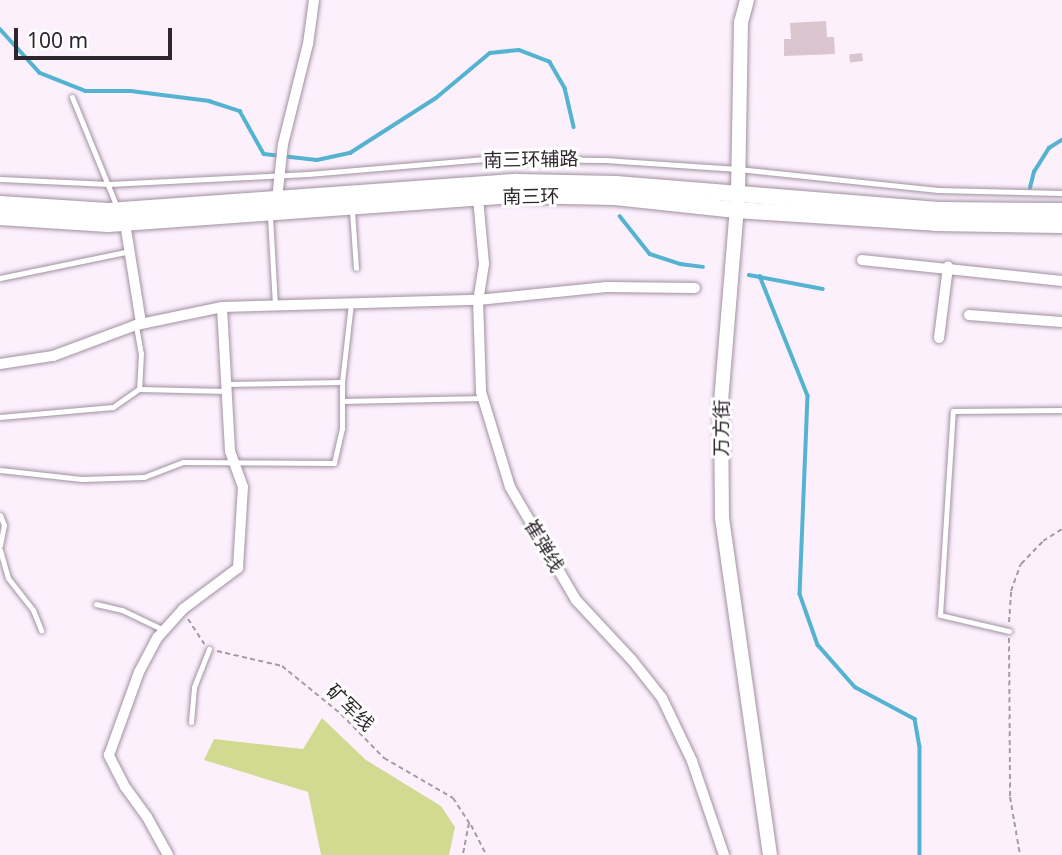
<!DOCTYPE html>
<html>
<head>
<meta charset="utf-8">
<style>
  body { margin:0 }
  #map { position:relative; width:1062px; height:855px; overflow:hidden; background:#fdf0fd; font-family:"Noto Sans","Noto Sans SC",sans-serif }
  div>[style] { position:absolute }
  .green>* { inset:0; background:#d2da92 }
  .stream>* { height:3.5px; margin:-1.75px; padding:0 1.75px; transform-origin:1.75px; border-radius:1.75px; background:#53b3d1 }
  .building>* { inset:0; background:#dac4cd; transform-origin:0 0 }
  .path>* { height:2px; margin-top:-1px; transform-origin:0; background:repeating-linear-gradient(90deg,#a59ba5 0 5px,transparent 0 8.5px) }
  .roads { filter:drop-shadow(0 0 2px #a091a1) drop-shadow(0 0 2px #a091a1) }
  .lane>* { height:5px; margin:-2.5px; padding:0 2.5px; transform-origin:2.5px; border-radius:2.5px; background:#fff }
  .street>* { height:10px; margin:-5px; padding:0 5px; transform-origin:5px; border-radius:5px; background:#fff }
  .secondary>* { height:14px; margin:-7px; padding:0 7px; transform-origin:7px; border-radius:7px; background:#fff }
  .primary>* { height:16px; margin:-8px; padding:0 8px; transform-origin:8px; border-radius:8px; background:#fff }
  span { translate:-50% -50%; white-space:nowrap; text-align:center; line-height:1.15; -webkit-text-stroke:6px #fff; paint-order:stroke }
  .street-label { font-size:19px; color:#2d272d }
  .scale { position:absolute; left:14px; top:28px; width:158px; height:32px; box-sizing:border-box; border:4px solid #2d272d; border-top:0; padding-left:9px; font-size:21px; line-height:24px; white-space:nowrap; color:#2d272d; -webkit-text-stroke:5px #fff; paint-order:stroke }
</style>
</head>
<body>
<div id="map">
  <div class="green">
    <i style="clip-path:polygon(322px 718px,366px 760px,441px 806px,455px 827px,449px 855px,321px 855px,308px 792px,204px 760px,214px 739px,303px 749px)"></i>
  </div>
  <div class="stream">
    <i style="left:0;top:29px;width:59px;rotate:47.7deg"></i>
    <i style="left:40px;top:73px;width:49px;rotate:21.4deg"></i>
    <i style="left:86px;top:91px;width:45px"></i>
    <i style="left:131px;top:91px;width:79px;rotate:7.3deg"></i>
    <i style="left:209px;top:101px;width:33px;rotate:18deg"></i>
    <i style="left:240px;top:111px;width:49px;rotate:60.8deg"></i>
    <i style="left:264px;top:154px;width:53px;rotate:6.5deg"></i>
    <i style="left:317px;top:160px;width:34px;rotate:-12deg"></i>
    <i style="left:350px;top:153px;width:102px;rotate:-32.6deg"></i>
    <i style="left:436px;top:98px;width:70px;rotate:-39.8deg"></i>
    <i style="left:490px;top:53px;width:29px;rotate:-6deg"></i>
    <i style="left:519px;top:50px;width:33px;rotate:21deg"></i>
    <i style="left:550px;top:62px;width:30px;rotate:60deg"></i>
    <i style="left:565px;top:88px;width:40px;rotate:77deg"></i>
    <i style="left:1030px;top:188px;width:16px;rotate:-76deg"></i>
    <i style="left:1034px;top:172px;width:28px;rotate:-58deg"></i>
    <i style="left:1049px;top:148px;width:15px;rotate:-32deg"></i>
    <i style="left:620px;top:216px;width:48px;rotate:51.7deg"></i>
    <i style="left:650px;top:254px;width:32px;rotate:18deg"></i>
    <i style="left:680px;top:264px;width:23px;rotate:7deg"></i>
    <i style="left:749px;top:275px;width:75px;rotate:10.7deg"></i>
    <i style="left:760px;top:276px;width:129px;rotate:68.2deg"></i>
    <i style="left:808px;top:396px;width:198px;rotate:92.3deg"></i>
    <i style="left:800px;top:594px;width:54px;rotate:70.6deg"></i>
    <i style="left:818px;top:645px;width:56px;rotate:48.6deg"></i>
    <i style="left:855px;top:687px;width:68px;rotate:28.1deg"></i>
    <i style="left:915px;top:719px;width:27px;rotate:80deg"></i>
    <i style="left:920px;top:746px;width:109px;rotate:90deg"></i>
  </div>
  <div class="building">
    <i style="clip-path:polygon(826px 21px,827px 37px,834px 37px,835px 54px,784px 56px,784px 39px,791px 39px,790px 23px)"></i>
    <i style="left:862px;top:53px;width:8px;height:13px;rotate:83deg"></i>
  </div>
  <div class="path">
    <i style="left:188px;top:619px;width:30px;rotate:57deg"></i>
    <i style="left:1009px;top:622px;width:31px;rotate:-86deg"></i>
    <i style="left:1011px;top:591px;width:29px;rotate:-70deg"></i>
    <i style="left:1021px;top:564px;width:32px;rotate:-46deg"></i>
    <i style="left:1043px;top:541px;width:22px;rotate:-32deg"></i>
    <i style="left:1009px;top:638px;width:159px;rotate:89.6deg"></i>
    <i style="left:1010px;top:797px;width:59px;rotate:80.2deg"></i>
    <i style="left:217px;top:651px;width:67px;rotate:13deg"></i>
    <i style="left:282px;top:666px;width:76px;rotate:39.1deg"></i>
    <i style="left:341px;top:714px;width:62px;rotate:45.7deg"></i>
    <i style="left:384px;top:758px;width:80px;rotate:30.1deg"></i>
    <i style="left:453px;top:798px;width:30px;rotate:57deg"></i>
    <i style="left:469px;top:823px;width:33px;rotate:101deg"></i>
    <i style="left:471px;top:825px;width:34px;rotate:63deg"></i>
  </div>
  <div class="roads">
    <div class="lane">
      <i style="left:72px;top:97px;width:119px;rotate:67.8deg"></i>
      <i style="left:0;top:179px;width:109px;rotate:2.6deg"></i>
      <i style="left:109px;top:184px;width:199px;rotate:-2.9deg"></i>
      <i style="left:308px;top:174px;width:181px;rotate:-4.8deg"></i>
      <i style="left:488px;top:159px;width:117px;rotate:0.5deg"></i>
      <i style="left:605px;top:160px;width:133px;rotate:3.9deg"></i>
      <i style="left:738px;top:169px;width:201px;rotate:6deg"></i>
      <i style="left:938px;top:190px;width:124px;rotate:1.4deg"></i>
      <i style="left:352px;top:210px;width:58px;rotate:86.1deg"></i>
      <i style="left:270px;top:216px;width:89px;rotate:86.8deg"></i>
      <i style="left:0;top:278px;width:133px;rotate:-11.7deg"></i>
      <i style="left:136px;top:326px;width:27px;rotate:80deg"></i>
      <i style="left:141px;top:353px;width:36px;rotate:93deg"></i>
      <i style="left:227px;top:384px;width:115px;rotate:-1deg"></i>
      <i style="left:342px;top:382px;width:80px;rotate:-83.5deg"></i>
      <i style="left:342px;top:401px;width:141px;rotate:-1.2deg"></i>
      <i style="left:0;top:417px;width:113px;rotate:-5.1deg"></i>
      <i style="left:113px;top:407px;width:32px;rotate:-35deg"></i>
      <i style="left:139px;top:389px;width:88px;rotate:1.3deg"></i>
      <i style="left:0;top:470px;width:82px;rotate:6.3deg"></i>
      <i style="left:82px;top:479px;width:62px;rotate:-1.8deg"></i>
      <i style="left:144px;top:477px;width:42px;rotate:-21deg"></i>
      <i style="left:183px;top:462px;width:151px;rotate:0.4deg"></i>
      <i style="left:334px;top:463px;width:36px;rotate:-77deg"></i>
      <i style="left:342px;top:428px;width:46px;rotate:-90deg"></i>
      <i style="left:0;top:515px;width:11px;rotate:68deg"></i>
      <i style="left:4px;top:525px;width:21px;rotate:101deg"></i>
      <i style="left:0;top:550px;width:29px;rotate:74deg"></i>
      <i style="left:8px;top:578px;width:41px;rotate:52deg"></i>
      <i style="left:33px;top:610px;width:22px;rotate:68deg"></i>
      <i style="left:96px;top:604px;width:27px;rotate:13deg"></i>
      <i style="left:122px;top:610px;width:47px;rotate:25.5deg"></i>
      <i style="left:1009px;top:631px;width:71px;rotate:-166.9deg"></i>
      <i style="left:940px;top:615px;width:204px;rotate:-86.4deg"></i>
      <i style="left:953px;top:411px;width:109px;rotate:-0.5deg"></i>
      <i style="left:191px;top:722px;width:35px;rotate:-85deg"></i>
      <i style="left:194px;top:687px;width:41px;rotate:-68.5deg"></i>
    </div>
    <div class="street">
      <i style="left:478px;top:198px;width:66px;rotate:84.8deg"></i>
      <i style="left:484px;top:264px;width:36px;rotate:99deg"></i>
      <i style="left:478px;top:300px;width:92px;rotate:88.1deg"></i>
      <i style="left:481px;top:392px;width:99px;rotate:73deg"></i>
      <i style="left:510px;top:487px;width:131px;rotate:59.7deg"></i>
      <i style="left:576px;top:600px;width:82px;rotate:47deg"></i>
      <i style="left:632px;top:660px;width:48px;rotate:51.7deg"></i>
      <i style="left:662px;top:698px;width:70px;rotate:64.5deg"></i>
      <i style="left:692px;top:761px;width:99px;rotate:71.2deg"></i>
      <i style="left:277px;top:199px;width:55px;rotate:-83.8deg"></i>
      <i style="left:283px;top:144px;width:103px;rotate:-76deg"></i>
      <i style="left:308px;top:44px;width:44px;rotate:-82.2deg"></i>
      <i style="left:125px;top:223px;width:101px;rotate:80.9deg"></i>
      <i style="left:862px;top:260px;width:201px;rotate:6deg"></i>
      <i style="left:969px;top:315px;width:93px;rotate:4.3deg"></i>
      <i style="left:939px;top:338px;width:72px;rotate:-82.8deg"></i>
      <i style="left:0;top:364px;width:54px;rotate:-8.6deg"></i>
      <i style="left:53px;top:356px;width:89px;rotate:-20.5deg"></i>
      <i style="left:136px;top:325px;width:88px;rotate:-11.8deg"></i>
      <i style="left:222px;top:307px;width:256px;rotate:-1.6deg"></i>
      <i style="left:478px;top:300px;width:129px;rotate:-5.8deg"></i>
      <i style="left:606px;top:287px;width:89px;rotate:0.6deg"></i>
      <i style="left:168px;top:855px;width:43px;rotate:-118.9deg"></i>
      <i style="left:147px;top:817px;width:37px;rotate:-126deg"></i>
      <i style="left:125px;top:787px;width:36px;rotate:-117deg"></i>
      <i style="left:109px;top:755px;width:88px;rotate:-70.1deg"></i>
      <i style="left:139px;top:672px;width:40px;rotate:-62deg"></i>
      <i style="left:158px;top:637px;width:38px;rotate:-48deg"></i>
      <i style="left:183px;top:609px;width:69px;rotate:-36.7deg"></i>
      <i style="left:238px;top:568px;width:81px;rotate:-86.5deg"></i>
      <i style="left:243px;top:487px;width:38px;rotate:-110deg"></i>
      <i style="left:230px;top:451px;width:144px;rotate:-93.2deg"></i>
    </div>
    <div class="secondary">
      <i style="left:747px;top:0;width:23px;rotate:105deg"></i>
      <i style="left:741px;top:22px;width:173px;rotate:91deg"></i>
      <i style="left:738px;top:195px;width:210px;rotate:94.7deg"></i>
      <i style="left:721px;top:404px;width:114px;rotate:89.5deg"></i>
      <i style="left:722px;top:518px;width:340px;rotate:81.9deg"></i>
    </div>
    <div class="primary">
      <i style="left:0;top:204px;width:108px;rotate:3.7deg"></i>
      <i style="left:108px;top:211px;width:410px;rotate:-4.1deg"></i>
      <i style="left:517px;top:182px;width:99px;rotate:1.2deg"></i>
      <i style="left:616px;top:184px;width:323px;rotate:4.6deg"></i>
      <i style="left:938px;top:210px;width:124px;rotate:0.5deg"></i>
      <i style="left:0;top:217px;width:108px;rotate:3.7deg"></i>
      <i style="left:108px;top:224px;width:410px;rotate:-4.1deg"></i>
      <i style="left:517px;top:195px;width:98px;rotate:1.2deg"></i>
      <i style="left:615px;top:197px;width:122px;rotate:6.1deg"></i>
      <i style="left:736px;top:210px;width:199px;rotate:3.7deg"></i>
      <i style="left:935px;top:223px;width:127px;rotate:0.9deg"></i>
    </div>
  </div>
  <div class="street-label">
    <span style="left:531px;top:160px;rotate:-1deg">南三环辅路</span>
    <span style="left:531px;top:197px;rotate:-1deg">南三环</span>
    <span style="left:722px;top:428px;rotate:-90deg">万方街</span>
    <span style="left:544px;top:546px;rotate:59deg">崔弹线</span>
    <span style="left:350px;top:708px;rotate:44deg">矿军线</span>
  </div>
  <div class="scale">100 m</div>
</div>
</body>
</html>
